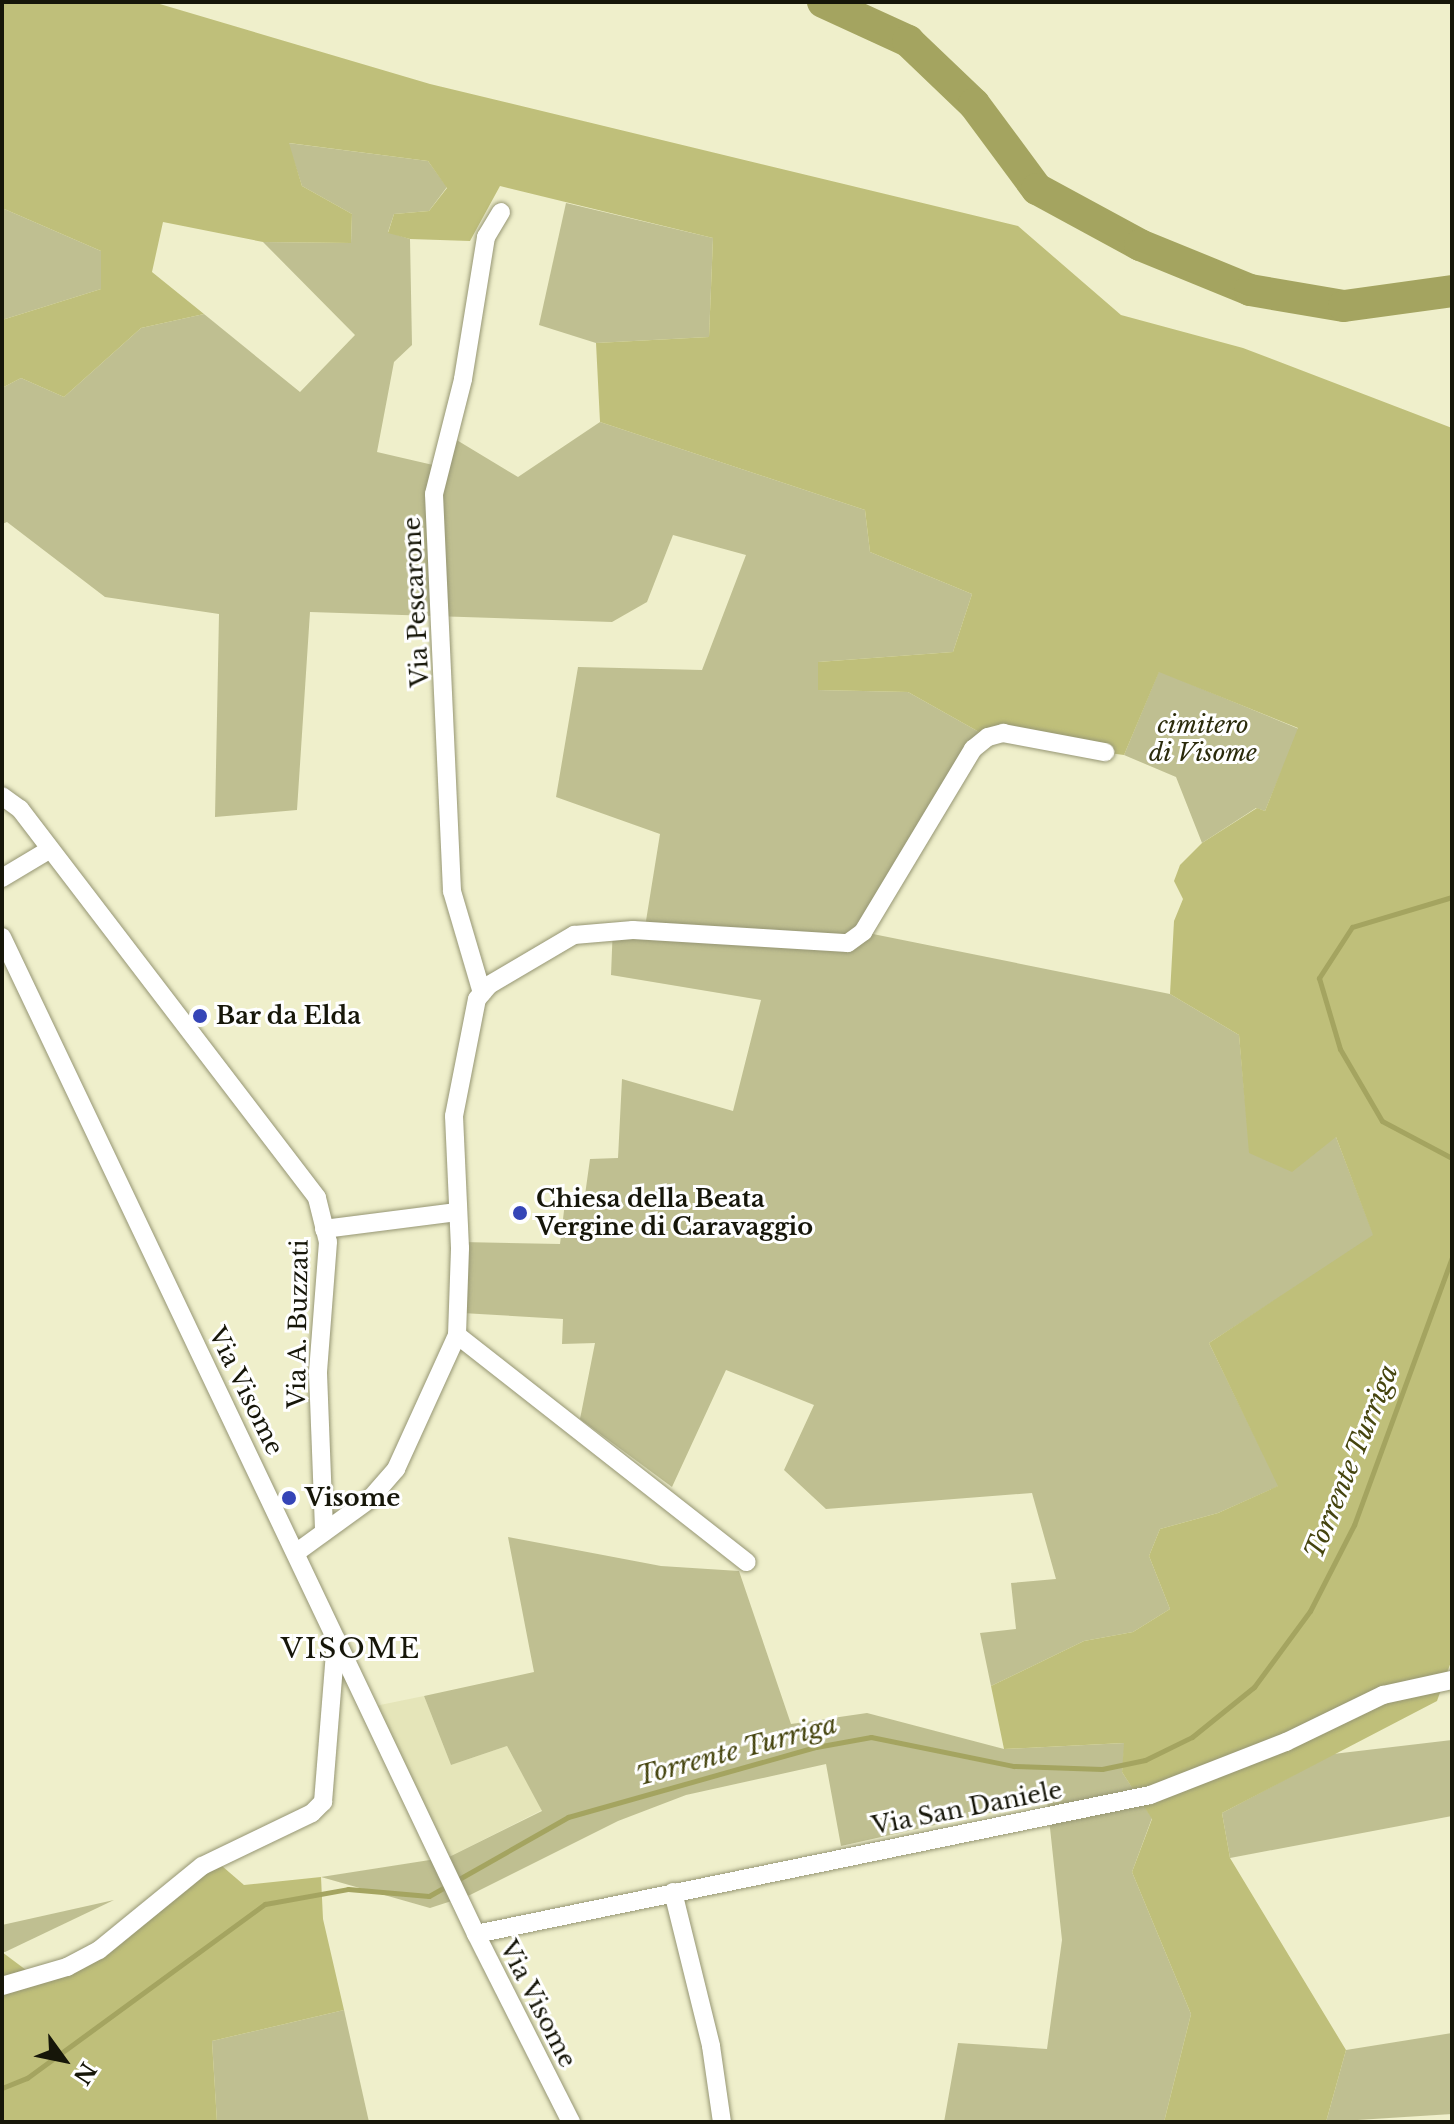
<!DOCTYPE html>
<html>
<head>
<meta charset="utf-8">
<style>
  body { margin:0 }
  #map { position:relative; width:1454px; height:2124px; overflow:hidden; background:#efefcb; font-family:"Libre Baskerville",serif }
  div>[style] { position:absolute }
  .built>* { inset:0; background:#e5e5b9 }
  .green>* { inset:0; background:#bfbf91 }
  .forest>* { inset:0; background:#bfbf7a }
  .stream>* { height:5px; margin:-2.5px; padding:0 2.5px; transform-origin:2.5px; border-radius:2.5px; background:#a4a460 }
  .river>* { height:32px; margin:-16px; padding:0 16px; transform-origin:16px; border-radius:16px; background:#a4a460 }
  .roads { filter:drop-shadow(0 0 2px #969674) drop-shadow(0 0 2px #969674) }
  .minor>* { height:18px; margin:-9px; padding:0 9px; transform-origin:9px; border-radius:9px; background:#fff }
  .dots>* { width:22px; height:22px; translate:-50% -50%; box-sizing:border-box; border:4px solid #fff; border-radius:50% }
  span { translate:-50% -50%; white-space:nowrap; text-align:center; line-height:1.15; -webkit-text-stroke:6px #fff; paint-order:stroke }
  .street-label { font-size:24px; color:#161609 }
  .park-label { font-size:24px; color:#2b2b0c; font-style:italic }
  .poi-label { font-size:24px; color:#161609; font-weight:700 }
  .left { translate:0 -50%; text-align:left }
  .water-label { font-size:26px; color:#45440e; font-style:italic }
  .quarter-label { font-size:28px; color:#161609; letter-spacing:2px }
  .frame { position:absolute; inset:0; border:4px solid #161609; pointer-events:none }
  .north { position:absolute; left:24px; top:2020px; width:80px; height:80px; -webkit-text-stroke:6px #fff; paint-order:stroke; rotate:123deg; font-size:22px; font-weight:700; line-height:32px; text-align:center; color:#161609 }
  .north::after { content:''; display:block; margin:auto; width:28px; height:36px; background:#161609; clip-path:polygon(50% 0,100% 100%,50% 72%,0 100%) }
</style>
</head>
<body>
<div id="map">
  <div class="built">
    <i style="clip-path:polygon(424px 1696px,451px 1765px,507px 1746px,542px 1810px,449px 1857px,375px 1706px)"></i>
  </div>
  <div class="green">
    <i style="clip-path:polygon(288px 143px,428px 161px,447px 187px,429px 211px,394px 214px,388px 232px,410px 239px,412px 345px,394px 362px,377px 452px,446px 468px,455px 439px,518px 477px,600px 422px,865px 510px,870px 552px,972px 594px,953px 652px,818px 662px,818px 690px,908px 692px,988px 737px,863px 932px,1170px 994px,1239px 1035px,1250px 1153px,1336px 1137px,1374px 1236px,1209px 1343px,1279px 1486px,1218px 1513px,1160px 1529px,1149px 1556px,1170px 1609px,1133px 1632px,1084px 1641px,991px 1686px,980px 1633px,1016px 1629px,1011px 1583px,1056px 1579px,1032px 1493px,826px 1509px,784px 1470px,814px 1405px,726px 1370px,672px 1487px,580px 1419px,595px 1343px,562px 1344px,563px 1319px,462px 1313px,461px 1242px,560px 1244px,566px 1194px,585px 1195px,590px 1159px,618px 1158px,622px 1079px,733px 1111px,761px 1000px,611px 975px,613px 925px,645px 927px,660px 834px,556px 797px,578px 667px,702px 670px,746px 555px,673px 535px,647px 602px,612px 622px,310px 612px,297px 810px,215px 817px,219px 614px,105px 597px,7px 522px,2px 524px,2px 388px,21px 378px,64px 397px,141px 328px,204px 314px,300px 392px,355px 335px,263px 242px,351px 243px,352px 214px,302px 186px)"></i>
    <i style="clip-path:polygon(566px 203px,713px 238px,709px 337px,596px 343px,539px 325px)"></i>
    <i style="clip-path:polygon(2px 208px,101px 251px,101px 289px,2px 320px)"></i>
    <i style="clip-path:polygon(1159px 671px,1299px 729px,1265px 811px,1256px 808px,1202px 843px,1176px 777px,1124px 755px)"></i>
    <i style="clip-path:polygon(508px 1537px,661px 1566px,739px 1571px,791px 1724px,867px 1713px,1004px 1749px,1125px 1743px,1122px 1772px,1152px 1818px,1132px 1872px,1191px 2014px,1164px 2122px,944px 2122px,958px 2043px,1047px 2049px,1062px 1940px,1047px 1800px,841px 1846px,826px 1764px,686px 1795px,618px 1821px,470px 1895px,430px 1908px,321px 1877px,449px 1857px,542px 1811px,507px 1746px,451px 1765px,424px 1696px,534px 1672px)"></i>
    <i style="clip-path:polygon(1452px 1740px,1452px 1816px,1230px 1858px,1222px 1813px,1333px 1754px)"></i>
    <i style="clip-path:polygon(114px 1900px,5px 1952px,2px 1952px,2px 1925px)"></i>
    <i style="clip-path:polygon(344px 2010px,369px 2122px,217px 2122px,212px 2041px)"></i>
    <i style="clip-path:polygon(1452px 2033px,1452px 2114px,1326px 2122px,1346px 2050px)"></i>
  </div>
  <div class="forest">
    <i style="clip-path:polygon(2px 2px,153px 2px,430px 84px,1018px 226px,1121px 315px,1243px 348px,1452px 428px,1452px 1659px,1437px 1701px,1222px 1813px,1230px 1858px,1346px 2050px,1326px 2122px,1164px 2122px,1191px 2014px,1132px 1872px,1152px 1819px,1122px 1772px,1124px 1743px,1004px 1749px,991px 1686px,1084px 1641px,1133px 1632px,1170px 1609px,1149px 1556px,1160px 1529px,1218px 1513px,1278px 1486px,1209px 1343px,1373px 1235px,1336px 1137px,1292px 1172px,1249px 1153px,1239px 1035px,1170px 994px,1174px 921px,1183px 899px,1174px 881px,1180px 865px,1202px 843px,1257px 808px,1265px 811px,1298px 728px,1159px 672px,1124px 755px,988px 737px,908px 692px,818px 690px,818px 662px,953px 652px,972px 594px,870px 552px,865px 510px,600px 422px,596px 343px,709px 337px,713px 238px,500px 186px,470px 241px,410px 239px,388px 233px,394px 214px,429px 211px,447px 188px,428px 161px,289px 143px,302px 186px,352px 214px,351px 243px,263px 242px,163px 222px,152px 272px,204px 314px,141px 328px,64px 397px,21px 378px,2px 388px,2px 320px,101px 289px,101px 251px,2px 208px)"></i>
    <i style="clip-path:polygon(215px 1860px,244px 1885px,321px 1877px,323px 1919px,344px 2010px,212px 2041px,217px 2122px,2px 2122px,2px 1952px,34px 1976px,67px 1967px)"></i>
  </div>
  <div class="stream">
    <i style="left:1452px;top:897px;width:104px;rotate:163.3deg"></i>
    <i style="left:1352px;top:927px;width:61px;rotate:122.9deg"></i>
    <i style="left:1319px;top:978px;width:74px;rotate:73.5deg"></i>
    <i style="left:1340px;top:1049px;width:83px;rotate:59.7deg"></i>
    <i style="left:1382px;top:1121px;width:79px;rotate:27.9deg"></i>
    <i style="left:2px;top:2088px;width:27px;rotate:-22deg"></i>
    <i style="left:27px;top:2078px;width:295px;rotate:-36.2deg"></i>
    <i style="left:265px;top:1904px;width:84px;rotate:-10.2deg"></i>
    <i style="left:348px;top:1889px;width:81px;rotate:4.9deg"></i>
    <i style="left:429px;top:1896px;width:160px;rotate:-29.6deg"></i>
    <i style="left:568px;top:1817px;width:258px;rotate:-15.8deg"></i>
    <i style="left:816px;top:1747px;width:56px;rotate:-10.3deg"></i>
    <i style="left:871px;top:1737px;width:146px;rotate:11.5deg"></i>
    <i style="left:1014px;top:1766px;width:88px;rotate:2deg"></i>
    <i style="left:1102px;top:1769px;width:44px;rotate:-11.8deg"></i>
    <i style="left:1145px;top:1760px;width:52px;rotate:-26.1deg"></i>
    <i style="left:1192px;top:1737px;width:80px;rotate:-38.9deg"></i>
    <i style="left:1254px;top:1687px;width:94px;rotate:-53.6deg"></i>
    <i style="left:1310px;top:1611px;width:97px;rotate:-62.9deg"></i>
    <i style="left:1354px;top:1525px;width:285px;rotate:-69.9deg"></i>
  </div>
  <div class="river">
    <i style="left:823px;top:2px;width:94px;rotate:24.6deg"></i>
    <i style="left:908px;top:41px;width:91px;rotate:43.7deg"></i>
    <i style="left:974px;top:104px;width:106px;rotate:53.5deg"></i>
    <i style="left:1037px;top:189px;width:117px;rotate:28.5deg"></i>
    <i style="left:1140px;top:245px;width:119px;rotate:22.2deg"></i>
    <i style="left:1250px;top:290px;width:95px;rotate:9.7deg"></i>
    <i style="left:1344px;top:306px;width:109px;rotate:-7.9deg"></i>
  </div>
  <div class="roads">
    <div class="minor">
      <i style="left:2px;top:796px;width:22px;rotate:36deg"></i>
      <i style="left:20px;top:809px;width:489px;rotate:52.6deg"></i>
      <i style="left:317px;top:1198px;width:45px;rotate:76deg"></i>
      <i style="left:328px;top:1242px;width:131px;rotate:94.4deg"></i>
      <i style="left:318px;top:1373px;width:159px;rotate:87.8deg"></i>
      <i style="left:2px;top:878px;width:55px;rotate:-30.8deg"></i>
      <i style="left:2px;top:937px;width:1104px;rotate:64.57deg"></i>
      <i style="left:476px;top:1934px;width:211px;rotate:63.2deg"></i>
      <i style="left:482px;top:993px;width:106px;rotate:-106.4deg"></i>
      <i style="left:452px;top:891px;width:397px;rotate:-92.6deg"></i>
      <i style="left:434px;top:494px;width:119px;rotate:-75.8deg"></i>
      <i style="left:463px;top:379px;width:144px;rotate:-80.8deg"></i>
      <i style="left:486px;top:237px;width:29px;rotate:-59deg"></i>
      <i style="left:324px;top:1229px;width:134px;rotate:-7.3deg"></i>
      <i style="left:457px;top:1335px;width:368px;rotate:38.1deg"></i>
      <i style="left:297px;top:1552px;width:90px;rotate:-36deg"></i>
      <i style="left:370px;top:1499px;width:40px;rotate:-49deg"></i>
      <i style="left:396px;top:1469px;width:147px;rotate:-65.5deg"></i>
      <i style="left:457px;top:1335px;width:87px;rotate:-88deg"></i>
      <i style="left:460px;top:1248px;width:132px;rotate:-92.6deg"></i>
      <i style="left:454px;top:1116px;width:119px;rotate:-78.9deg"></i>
      <i style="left:477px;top:999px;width:18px;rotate:-49deg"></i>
      <i style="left:489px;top:985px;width:99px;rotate:-30.5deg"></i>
      <i style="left:574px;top:935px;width:59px;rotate:-4.8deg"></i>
      <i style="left:633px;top:930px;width:215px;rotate:3.5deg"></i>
      <i style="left:848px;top:943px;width:19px;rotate:-36deg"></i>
      <i style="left:863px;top:932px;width:214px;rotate:-59deg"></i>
      <i style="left:973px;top:749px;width:19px;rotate:-39deg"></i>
      <i style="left:988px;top:737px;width:16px;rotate:-15deg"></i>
      <i style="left:1003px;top:733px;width:104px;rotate:10.6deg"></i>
      <i style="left:673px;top:1892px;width:159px;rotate:76.1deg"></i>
      <i style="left:711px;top:2046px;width:77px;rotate:81.8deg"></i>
      <i style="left:476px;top:1934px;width:688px;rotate:-11.65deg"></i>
      <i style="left:1150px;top:1795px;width:146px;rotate:-21.3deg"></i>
      <i style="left:1286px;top:1742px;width:108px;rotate:-25.9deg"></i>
      <i style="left:1383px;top:1695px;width:71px;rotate:-12.3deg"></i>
      <i style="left:2px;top:1986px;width:68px;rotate:-16.3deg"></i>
      <i style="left:67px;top:1967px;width:36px;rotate:-28deg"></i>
      <i style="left:99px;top:1950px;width:133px;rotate:-39.2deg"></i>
      <i style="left:202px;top:1866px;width:122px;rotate:-25.7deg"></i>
      <i style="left:312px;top:1813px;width:16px;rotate:-45deg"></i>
      <i style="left:323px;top:1802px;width:163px;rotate:-85.4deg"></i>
    </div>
  </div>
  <div class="dots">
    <i style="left:200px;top:1016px;background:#3545b7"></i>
    <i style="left:520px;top:1213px;background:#3545b7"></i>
    <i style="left:289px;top:1498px;background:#3545b7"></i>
  </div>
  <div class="street-label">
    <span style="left:416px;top:602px;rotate:-93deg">Via Pescarone</span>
    <span style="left:298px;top:1324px;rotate:-89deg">Via A. Buzzati</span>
    <span style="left:246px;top:1391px;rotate:64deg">Via Visome</span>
    <span style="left:967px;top:1808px;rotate:-11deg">Via San Daniele</span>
    <span style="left:538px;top:2004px;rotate:63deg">Via Visome</span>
  </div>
  <div class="park-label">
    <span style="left:1203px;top:739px">cimitero<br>di Visome</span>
  </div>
  <div class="poi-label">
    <span class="left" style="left:216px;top:1016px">Bar da Elda</span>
    <span class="left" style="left:536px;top:1213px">Chiesa della Beata<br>Vergine di Caravaggio</span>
    <span class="left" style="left:305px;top:1498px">Visome</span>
  </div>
  <div class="water-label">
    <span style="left:1352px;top:1462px;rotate:-68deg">Torrente Turriga</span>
    <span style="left:737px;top:1751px;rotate:-15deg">Torrente Turriga</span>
  </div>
  <div class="quarter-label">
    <span style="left:351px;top:1649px">VISOME</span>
  </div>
  <div class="frame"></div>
  <div class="north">N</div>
</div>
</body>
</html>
